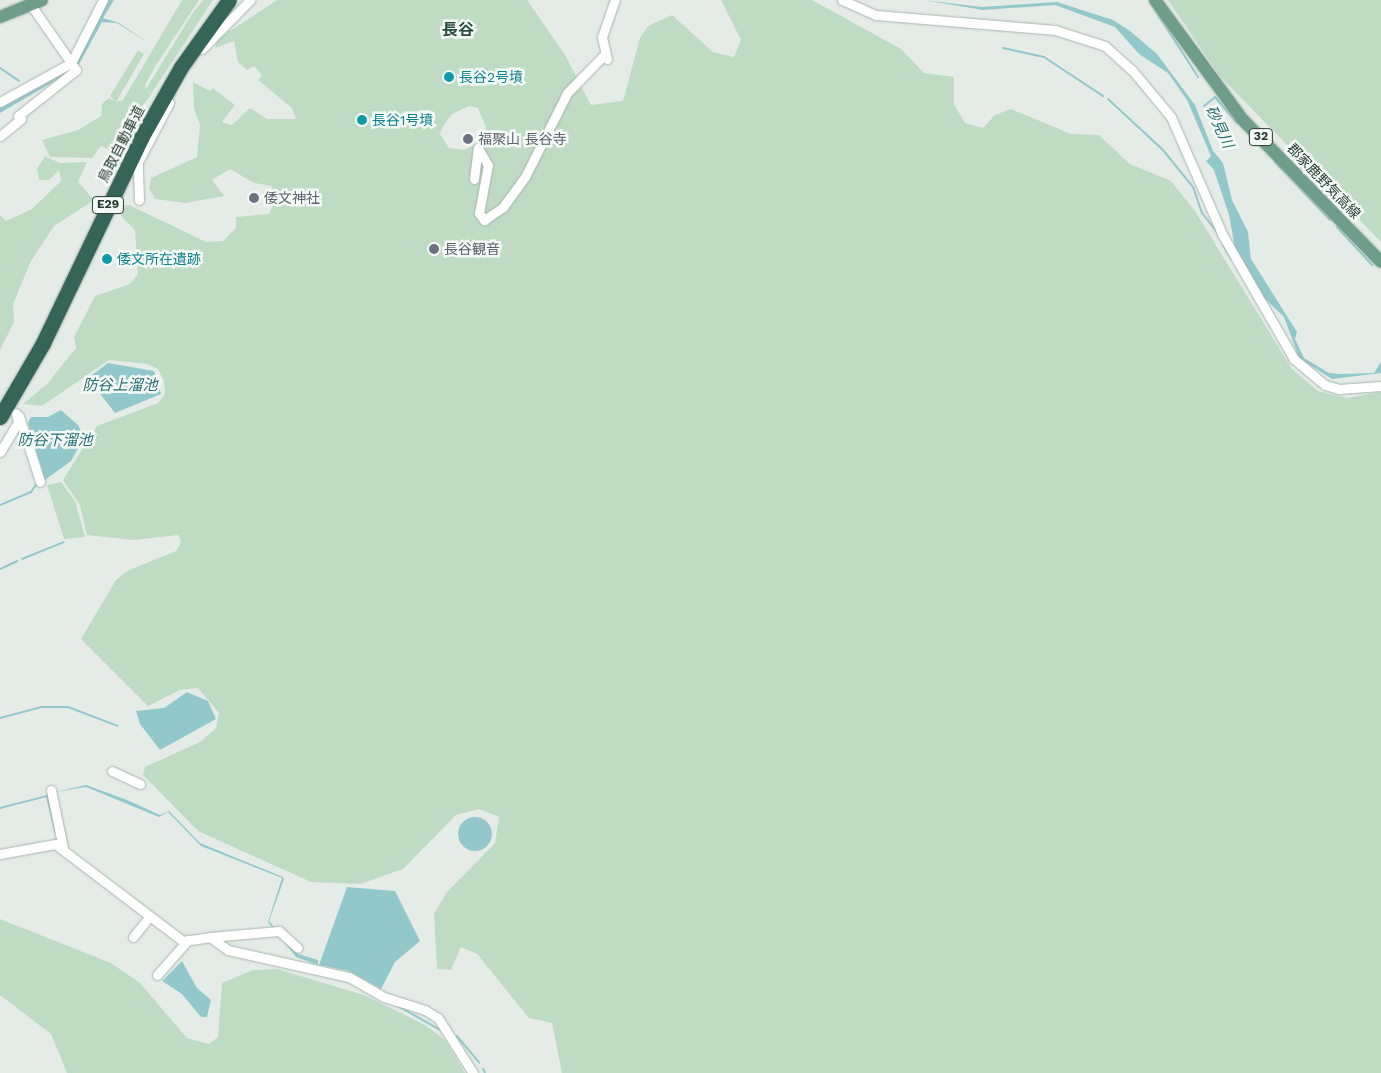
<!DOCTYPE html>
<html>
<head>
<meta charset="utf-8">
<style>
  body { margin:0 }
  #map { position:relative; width:1381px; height:1073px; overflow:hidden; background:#e5ece8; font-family:"Work Sans","Noto Sans JP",sans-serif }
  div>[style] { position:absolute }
  .green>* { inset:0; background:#c0dbc4 }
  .water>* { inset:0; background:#93c8cb }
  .round { border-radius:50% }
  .stream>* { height:2px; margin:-1px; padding:0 1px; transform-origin:1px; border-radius:1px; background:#93c8cb }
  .roads { filter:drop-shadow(0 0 1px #a8b4ae) drop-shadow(0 0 1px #a8b4ae) }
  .minor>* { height:9px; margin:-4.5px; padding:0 4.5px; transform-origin:4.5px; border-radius:4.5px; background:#fff }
  .primary>* { height:12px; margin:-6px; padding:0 6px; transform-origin:6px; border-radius:6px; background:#6e9d8c }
  .motorway>* { height:15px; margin:-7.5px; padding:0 7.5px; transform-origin:7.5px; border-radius:7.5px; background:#356556 }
  .dots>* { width:14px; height:14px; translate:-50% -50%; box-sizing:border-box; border:2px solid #f5f9f6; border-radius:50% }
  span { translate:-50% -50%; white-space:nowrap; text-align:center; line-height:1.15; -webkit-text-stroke:5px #f5f9f6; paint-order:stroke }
  .shield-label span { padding:1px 4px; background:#f5f9f6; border:1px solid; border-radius:4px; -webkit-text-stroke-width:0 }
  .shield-label { font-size:12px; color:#263c34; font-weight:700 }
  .culture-label { font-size:14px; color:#0d838f }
  .left { translate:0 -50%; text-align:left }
  .worship-label { font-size:14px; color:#5b616d }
  .street-label { font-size:14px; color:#263c34 }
  .water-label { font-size:15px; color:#266d72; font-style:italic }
  .quarter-label { font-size:16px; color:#244c3e; font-weight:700 }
</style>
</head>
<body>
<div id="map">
  <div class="green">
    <i style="clip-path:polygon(182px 0,199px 0,156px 65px,145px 85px,146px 89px,192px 14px,203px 0,213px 0,151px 94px,147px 91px,151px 95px,135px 115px,117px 154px,101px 146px,92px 158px,50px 157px,42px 140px,78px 130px,101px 116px,102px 104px,109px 98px,115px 101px,110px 96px,138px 50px,144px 54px,116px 102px,123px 100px)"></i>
    <i style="clip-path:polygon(evenodd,277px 0,527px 0,565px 55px,591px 105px,623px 101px,640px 38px,648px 26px,672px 15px,713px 52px,734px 57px,741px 40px,721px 0,812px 0,901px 49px,924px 73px,954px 77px,954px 104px,965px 123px,983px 128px,995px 115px,1011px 109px,1071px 134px,1099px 135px,1130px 164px,1171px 181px,1195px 211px,1292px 369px,1318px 391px,1347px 398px,1381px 392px,1381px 1073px,562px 1073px,552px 1023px,529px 1018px,477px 954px,461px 947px,451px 970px,437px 969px,434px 914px,447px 892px,495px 843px,499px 817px,479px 809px,456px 815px,403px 869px,360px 884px,311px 882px,198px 831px,143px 775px,145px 767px,200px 742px,216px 728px,219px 713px,198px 688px,180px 690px,148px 706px,81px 639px,116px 580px,127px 571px,176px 551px,181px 542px,178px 535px,134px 540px,87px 535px,80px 505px,63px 480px,97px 426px,158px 403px,165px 394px,164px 381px,158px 369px,147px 364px,109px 360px,42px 406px,23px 404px,47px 384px,76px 348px,74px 337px,95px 296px,130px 284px,138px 274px,135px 230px,121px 216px,122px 206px,129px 205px,206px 242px,223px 241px,236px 228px,236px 217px,269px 214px,274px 203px,272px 186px,254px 183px,230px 169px,212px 180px,224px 196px,185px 203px,155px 199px,149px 189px,151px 178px,197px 157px,200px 125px,194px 109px,193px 82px,210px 91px,213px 88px,235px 105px,222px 122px,232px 125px,250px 108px,267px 119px,296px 119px,292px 108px,258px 80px,262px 75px,254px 66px,247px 70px,238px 62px,234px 41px,215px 48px,218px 39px,277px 0,469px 106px,478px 108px,486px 127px,484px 140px,464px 150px,449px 148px,440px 134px,443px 126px,452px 114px,469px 106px)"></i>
    <i style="clip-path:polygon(1168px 0,1381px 0,1381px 242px,1219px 75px)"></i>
    <i style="clip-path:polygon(45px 156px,60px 163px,87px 162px,78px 182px,94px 200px,54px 226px,31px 261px,13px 304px,14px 322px,0 350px,0 215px,6px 221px,32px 209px,61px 181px,59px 170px,49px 180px,39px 180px,37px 169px)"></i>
    <i style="clip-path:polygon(61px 482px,75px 501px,85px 537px,64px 539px,47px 485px)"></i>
    <i style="clip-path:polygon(0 919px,111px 963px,140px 983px,187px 1038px,209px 1044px,218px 1037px,222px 983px,253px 970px,277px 969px,364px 995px,425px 1025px,445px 1040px,465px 1073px,67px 1073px,51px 1034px,0 995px)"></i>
  </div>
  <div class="water">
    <i style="clip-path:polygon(107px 0,114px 0,103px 18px,119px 23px,150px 44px,117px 23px,102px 22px,77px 68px,0 113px,0 106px,68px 69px)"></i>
    <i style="clip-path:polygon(923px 0,982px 7px,1057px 2px,1113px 20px,1130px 31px,1157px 54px,1195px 105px,1213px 151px,1223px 163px,1232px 200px,1248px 232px,1251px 259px,1297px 332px,1295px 339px,1304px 358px,1329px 373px,1341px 374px,1374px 373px,1381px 362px,1381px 373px,1332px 379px,1299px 358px,1284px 317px,1261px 295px,1235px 248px,1229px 215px,1214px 170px,1206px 161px,1211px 156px,1187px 100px,1168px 73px,1139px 54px,1115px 27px,1055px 5px,983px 10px)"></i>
    <i style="clip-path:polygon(108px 363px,154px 371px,161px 394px,115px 413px,88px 378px)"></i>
    <i style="clip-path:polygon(61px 410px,78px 425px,84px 438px,71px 461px,45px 480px,28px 423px,31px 417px,48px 417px)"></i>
    <i style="clip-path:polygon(187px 692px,208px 701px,216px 719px,160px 750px,140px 724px,136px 711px,164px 708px)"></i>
    <i style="clip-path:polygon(86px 785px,127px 800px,160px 815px,169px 811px,200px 843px,283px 877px,284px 879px,269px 921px,298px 954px,318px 960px,318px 965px,296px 957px,268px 922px,282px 878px,201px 846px,168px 812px,159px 817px,86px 787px,55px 792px)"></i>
    <i class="round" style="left:458px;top:817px;width:34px;height:34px"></i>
    <i style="clip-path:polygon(347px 887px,395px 891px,420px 941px,395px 962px,381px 989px,349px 971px,319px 965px)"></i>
    <i style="clip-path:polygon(182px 961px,197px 988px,211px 1000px,207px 1017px,201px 1017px,182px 994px,162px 981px)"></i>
  </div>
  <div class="stream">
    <i style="left:1155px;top:10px;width:80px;rotate:57.3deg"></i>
    <i style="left:1003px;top:48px;width:42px;rotate:12.4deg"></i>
    <i style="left:1044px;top:57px;width:71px;rotate:33.5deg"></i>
    <i style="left:0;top:68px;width:23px;rotate:34deg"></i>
    <i style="left:1108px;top:99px;width:75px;rotate:42.8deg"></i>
    <i style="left:1163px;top:150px;width:48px;rotate:51deg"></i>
    <i style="left:1193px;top:187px;width:28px;rotate:71deg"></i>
    <i style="left:1202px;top:213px;width:24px;rotate:52deg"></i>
    <i style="left:1204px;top:106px;width:14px;rotate:-39deg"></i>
    <i style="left:1215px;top:97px;width:34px;rotate:50deg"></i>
    <i style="left:1275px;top:162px;width:80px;rotate:46.5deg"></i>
    <i style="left:1337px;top:227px;width:52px;rotate:47.4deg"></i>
    <i style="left:1223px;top:245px;width:17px;rotate:59deg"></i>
    <i style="left:0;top:505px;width:34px;rotate:-23deg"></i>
    <i style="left:31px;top:492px;width:11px;rotate:-56deg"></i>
    <i style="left:22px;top:559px;width:45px;rotate:-22deg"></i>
    <i style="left:0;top:569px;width:19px;rotate:-25deg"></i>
    <i style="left:0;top:718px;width:43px;rotate:-14.7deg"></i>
    <i style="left:42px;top:707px;width:26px"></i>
    <i style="left:68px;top:707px;width:53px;rotate:20.8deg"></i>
    <i style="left:0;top:808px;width:49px;rotate:-14.3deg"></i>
    <i style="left:47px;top:796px;width:37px;rotate:77deg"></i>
    <i style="left:398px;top:1006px;width:51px;rotate:29.6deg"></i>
    <i style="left:457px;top:1036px;width:35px;rotate:50deg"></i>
    <i style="left:483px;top:1069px;width:4px;rotate:63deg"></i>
  </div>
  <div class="roads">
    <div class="minor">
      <i style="left:842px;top:0;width:37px;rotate:24deg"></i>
      <i style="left:876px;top:15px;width:180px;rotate:4.8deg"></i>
      <i style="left:1055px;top:30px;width:52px;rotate:17.7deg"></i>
      <i style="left:1105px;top:46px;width:36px;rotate:42deg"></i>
      <i style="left:1132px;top:70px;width:61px;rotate:50.3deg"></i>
      <i style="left:1171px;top:117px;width:128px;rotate:66.4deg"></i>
      <i style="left:1222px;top:234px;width:144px;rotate:60.1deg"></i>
      <i style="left:1294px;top:359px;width:40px;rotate:40deg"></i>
      <i style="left:1325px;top:385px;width:15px;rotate:16deg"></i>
      <i style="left:1339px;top:389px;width:42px;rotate:-4.1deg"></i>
      <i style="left:202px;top:49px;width:69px;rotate:-45.6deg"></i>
      <i style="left:607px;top:59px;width:23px;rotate:-103deg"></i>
      <i style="left:602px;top:37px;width:39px;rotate:-71deg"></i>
      <i style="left:0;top:102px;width:81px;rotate:-28.8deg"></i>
      <i style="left:71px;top:63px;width:71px;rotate:-63.1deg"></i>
      <i style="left:0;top:136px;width:27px;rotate:-39deg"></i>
      <i style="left:21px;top:119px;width:4px;rotate:-135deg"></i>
      <i style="left:18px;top:116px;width:74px;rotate:-38.4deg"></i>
      <i style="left:76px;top:70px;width:79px;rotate:-124.7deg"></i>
      <i style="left:474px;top:179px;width:31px;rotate:-83deg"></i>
      <i style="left:478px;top:148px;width:20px;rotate:60deg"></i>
      <i style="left:488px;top:165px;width:49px;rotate:100.6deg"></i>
      <i style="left:479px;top:213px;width:9px;rotate:54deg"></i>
      <i style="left:484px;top:220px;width:23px;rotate:-34deg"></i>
      <i style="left:503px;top:207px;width:37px;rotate:-54deg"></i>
      <i style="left:525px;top:177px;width:94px;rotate:-63.4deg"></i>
      <i style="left:567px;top:93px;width:54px;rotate:-45.7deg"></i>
      <i style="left:139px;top:200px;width:38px;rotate:-92deg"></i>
      <i style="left:138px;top:162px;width:67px;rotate:-62.3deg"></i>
      <i style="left:19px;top:416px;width:69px;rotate:72.3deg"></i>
      <i style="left:0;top:452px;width:35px;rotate:-59deg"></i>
      <i style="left:18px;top:422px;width:9px;rotate:-103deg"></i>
      <i style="left:112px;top:771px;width:31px;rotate:25deg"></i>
      <i style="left:51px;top:790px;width:59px;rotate:78.3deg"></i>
      <i style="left:0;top:854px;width:56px;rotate:-10.3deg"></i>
      <i style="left:55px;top:844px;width:161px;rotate:37.2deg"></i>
      <i style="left:183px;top:941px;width:27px;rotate:-8deg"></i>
      <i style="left:210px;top:937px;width:22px;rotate:36deg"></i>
      <i style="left:228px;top:950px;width:124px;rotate:12.6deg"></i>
      <i style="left:349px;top:977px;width:40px;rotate:29.7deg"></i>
      <i style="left:384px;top:997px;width:43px;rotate:17.6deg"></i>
      <i style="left:425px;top:1010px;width:15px;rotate:32deg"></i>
      <i style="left:438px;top:1018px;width:65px;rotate:57.5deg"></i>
      <i style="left:133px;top:937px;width:27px;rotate:-51deg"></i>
      <i style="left:210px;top:937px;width:69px;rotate:-5deg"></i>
      <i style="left:279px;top:931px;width:25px;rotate:42deg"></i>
      <i style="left:157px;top:975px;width:47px;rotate:-48.5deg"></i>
    </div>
    <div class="primary">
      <i style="left:1155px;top:0;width:147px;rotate:53.8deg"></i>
      <i style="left:1242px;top:119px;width:199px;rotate:45.8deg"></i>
      <i style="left:0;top:17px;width:45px;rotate:-22deg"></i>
    </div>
    <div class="motorway">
      <i style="left:0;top:417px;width:86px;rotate:-59.8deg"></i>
      <i style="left:43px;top:343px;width:227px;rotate:-64.4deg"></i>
      <i style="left:141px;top:138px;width:81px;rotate:-60.6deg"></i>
      <i style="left:181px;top:67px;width:82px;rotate:-54.4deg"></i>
    </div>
  </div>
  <div class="dots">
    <i style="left:449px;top:77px;background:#0f9aa8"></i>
    <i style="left:362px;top:120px;background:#0f9aa8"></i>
    <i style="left:468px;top:139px;background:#6b7280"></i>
    <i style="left:254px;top:198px;background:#6b7280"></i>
    <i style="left:434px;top:249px;background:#6b7280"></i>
    <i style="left:107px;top:259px;background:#0f9aa8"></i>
  </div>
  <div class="shield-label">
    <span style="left:1261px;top:137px">32</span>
    <span style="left:108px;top:205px">E29</span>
  </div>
  <div class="culture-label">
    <span class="left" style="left:459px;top:77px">長谷2号墳</span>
    <span class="left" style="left:372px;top:120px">長谷1号墳</span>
    <span class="left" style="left:117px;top:259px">倭文所在遺跡</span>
  </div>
  <div class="worship-label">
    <span class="left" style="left:478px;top:139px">福聚山 長谷寺</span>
    <span class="left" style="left:264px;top:198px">倭文神社</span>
    <span class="left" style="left:444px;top:249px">長谷観音</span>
  </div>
  <div class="street-label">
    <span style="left:121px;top:144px;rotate:-63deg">鳥取自動車道</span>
    <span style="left:1324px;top:181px;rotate:46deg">郡家鹿野気高線</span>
  </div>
  <div class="water-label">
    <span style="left:1219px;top:127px;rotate:65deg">砂見川</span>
    <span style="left:120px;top:386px">防谷上溜池</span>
    <span style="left:55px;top:441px">防谷下溜池</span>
  </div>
  <div class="quarter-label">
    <span style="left:458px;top:30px">長谷</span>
  </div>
</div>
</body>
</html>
